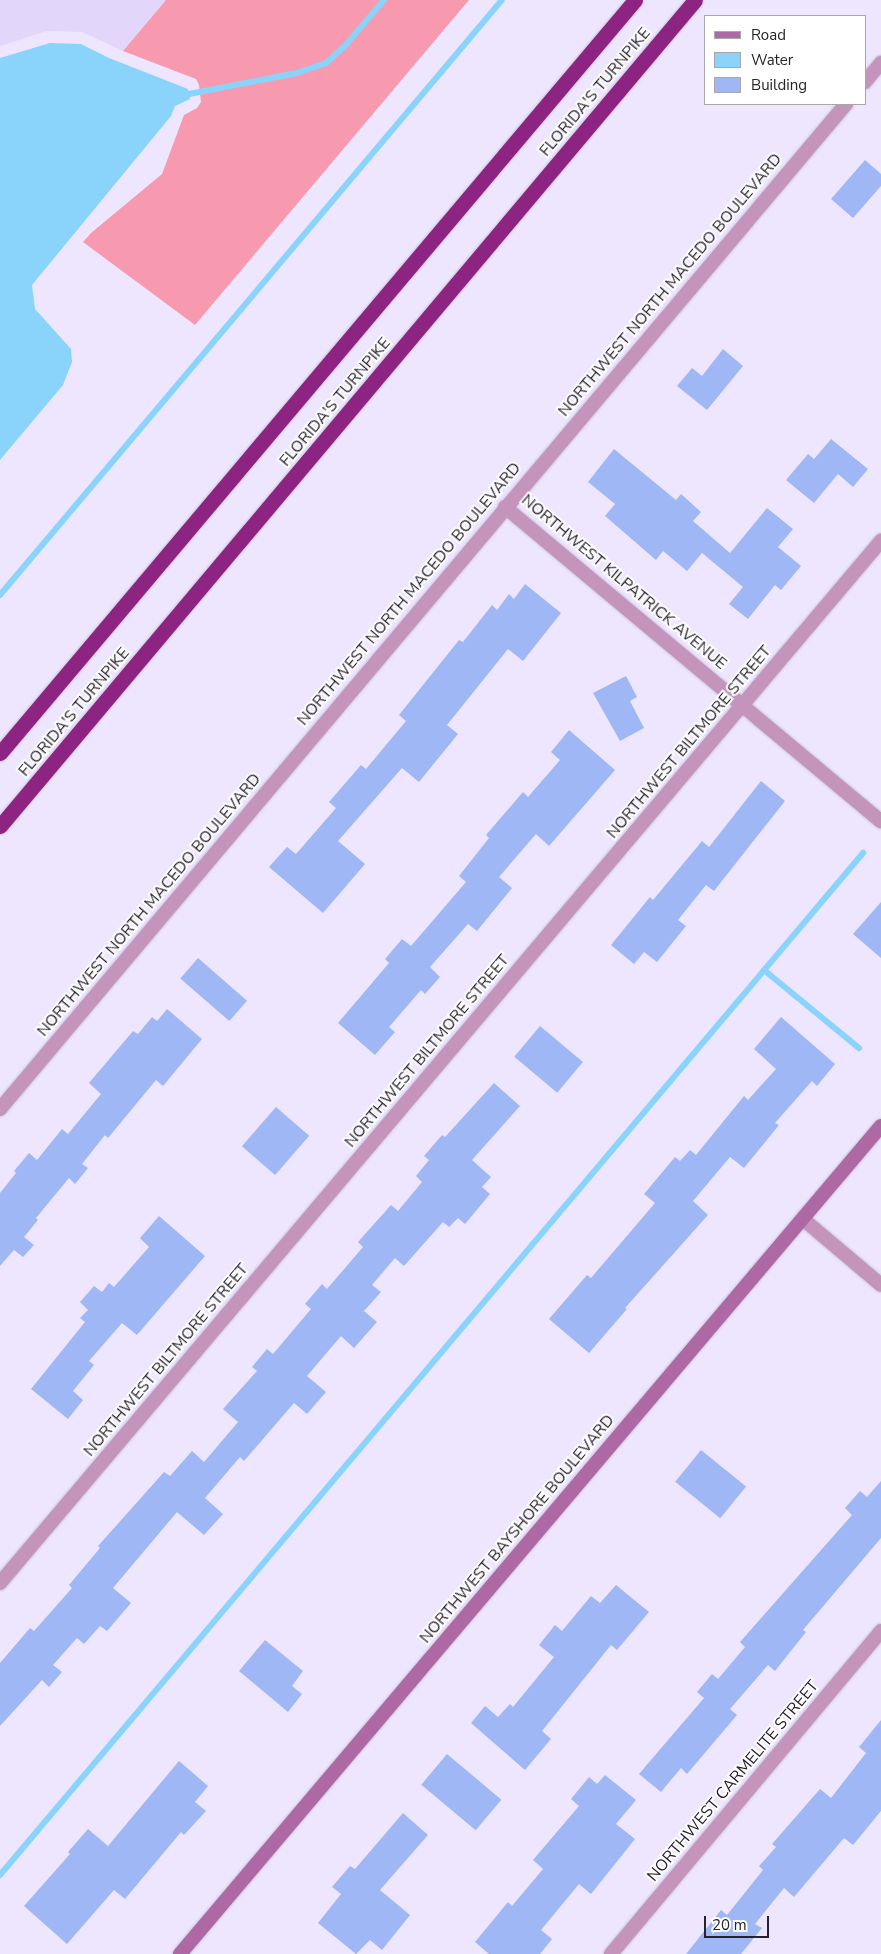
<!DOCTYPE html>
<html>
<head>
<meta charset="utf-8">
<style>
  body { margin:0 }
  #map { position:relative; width:881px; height:1954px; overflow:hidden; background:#ede6fe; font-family:"Nunito Sans",sans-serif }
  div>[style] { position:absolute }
  .built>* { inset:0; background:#e2d7fb }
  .forest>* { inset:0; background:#f89aaf }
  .water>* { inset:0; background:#8ad3fb }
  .stream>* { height:6px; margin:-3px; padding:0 3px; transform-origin:3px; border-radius:3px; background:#8ad3fb }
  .building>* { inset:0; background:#9fb8f5; transform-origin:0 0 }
  .roads { filter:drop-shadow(0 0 1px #c9c3d9) drop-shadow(0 0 1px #c9c3d9) }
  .minor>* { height:14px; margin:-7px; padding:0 7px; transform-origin:7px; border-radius:7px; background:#c494bc }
  .secondary>* { height:14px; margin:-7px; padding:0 7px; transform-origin:7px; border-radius:7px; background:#ae68a4 }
  .motorway>* { height:15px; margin:-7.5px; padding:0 7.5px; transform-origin:7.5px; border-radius:7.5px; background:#8d2482 }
  span { translate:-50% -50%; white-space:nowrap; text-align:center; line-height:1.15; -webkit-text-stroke:4px #fff; paint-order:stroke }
  .street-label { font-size:16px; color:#27232e }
  .legend { position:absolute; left:704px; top:15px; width:162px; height:90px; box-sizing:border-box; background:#fff; border:1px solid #a9a7ab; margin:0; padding:6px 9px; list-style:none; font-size:15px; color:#27232e }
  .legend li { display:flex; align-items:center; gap:10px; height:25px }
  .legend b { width:25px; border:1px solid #a9a7ab }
  .scale { position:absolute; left:704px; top:1916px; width:65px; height:22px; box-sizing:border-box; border:2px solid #27232e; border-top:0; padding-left:6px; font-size:15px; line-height:18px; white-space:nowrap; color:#27232e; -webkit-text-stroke:4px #fff; paint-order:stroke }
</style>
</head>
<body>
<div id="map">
  <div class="built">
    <i style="clip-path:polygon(0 0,166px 0,123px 51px,82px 32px,47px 31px,0 46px)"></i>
  </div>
  <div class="forest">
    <i style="clip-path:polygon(166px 0,469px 0,195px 325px,83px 242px,91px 233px,162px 174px,184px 115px,197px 108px,201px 102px,199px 85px,196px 79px,123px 51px)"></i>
  </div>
  <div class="water">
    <i style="clip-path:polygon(50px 43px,81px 44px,109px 58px,188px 89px,190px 99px,175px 106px,171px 116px,32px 285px,35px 309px,71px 349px,72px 362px,63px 385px,0 460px,0 58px)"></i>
  </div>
  <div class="stream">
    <i style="left:189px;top:94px;width:110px;rotate:-11deg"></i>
    <i style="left:297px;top:73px;width:31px;rotate:-19deg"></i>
    <i style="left:326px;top:63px;width:24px;rotate:-42deg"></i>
    <i style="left:344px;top:47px;width:62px;rotate:-49.6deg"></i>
    <i style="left:0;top:595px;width:778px;rotate:-49.85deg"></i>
    <i style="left:764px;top:970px;width:123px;rotate:39.4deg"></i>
    <i style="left:0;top:1875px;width:1338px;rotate:-49.82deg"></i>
  </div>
  <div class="building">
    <i style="clip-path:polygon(865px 160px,881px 174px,881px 186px,853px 218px,831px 199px)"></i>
    <i style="clip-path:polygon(723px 349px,743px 366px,707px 410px,677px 386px,692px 368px,702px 376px)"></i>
    <i style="clip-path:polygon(831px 439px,868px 469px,853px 487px,838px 474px,814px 503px,786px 480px,808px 454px,814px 459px)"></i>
    <i style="clip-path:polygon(614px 449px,676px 500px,681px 494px,701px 512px,693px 521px,730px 553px,767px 508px,793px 529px,778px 547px,801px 566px,781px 590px,775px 585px,748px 619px,729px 604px,743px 587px,702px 553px,687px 571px,663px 551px,656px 560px,605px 516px,615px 504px,588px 482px)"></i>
    <i style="clip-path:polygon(525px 584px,561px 613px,523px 661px,508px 649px,447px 725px,458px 734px,419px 782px,402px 768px,338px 841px,365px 864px,323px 913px,269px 867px,287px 847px,296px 854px,336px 808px,329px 802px,361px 765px,366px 769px,406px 721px,399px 715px,459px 640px,463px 642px,492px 605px,497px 610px,509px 594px,514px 599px)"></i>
    <i style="clip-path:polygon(626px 676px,637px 697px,630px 701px,644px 728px,620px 741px,593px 693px)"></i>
    <i style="clip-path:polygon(569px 730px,615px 770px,549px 846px,536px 834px,499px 877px,512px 888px,477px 931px,468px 924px,430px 967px,440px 977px,425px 994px,421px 990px,389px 1027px,395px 1032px,375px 1055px,338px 1023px,389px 963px,385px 959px,402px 939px,411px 946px,466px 882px,459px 876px,489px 838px,486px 835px,523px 792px,528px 797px,560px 760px,551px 752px)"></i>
    <i style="clip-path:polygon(761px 781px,785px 801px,714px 891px,706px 885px,678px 920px,686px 926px,657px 962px,644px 952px,634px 964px,611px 945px,650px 897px,653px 900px,702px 841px,709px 847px)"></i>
    <i style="clip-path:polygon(881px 902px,881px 958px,853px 934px)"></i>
    <i style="left:198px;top:958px;width:65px;height:27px;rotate:41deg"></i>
    <i style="clip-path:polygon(167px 1009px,202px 1039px,163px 1086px,156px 1080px,108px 1138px,105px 1135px,82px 1164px,88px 1168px,75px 1184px,69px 1178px,36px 1218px,38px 1220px,24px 1237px,34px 1245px,23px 1257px,14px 1250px,0 1266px,0 1193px,16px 1173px,14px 1171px,29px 1153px,37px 1160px,62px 1129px,68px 1134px,101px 1094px,89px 1083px,133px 1031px,138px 1034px,152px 1017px,157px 1021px)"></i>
    <i style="clip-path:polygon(781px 1017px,835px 1064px,817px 1086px,812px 1081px,775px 1123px,779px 1125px,744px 1168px,730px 1157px,693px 1201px,708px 1215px,625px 1308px,627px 1309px,589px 1353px,549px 1319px,587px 1275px,591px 1278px,655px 1203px,644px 1194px,675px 1157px,680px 1161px,690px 1150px,696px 1155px,744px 1096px,748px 1100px,776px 1069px,754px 1049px)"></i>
    <i style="left:540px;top:1026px;width:56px;height:40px;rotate:40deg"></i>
    <i style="clip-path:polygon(494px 1083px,520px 1106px,472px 1160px,491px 1177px,482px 1187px,490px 1194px,465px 1224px,458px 1218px,449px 1227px,443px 1222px,404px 1266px,395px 1258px,372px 1285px,381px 1292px,364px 1311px,377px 1322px,354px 1348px,341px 1336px,307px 1376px,326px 1392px,307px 1414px,294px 1403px,244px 1461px,240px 1457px,205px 1498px,223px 1514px,204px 1535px,177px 1512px,113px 1588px,131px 1603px,107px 1631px,100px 1626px,84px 1644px,77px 1638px,53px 1665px,62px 1672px,49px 1687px,42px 1680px,0 1726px,0 1663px,30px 1628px,34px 1631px,72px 1588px,69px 1585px,100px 1548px,98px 1546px,164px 1472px,170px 1476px,192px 1451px,204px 1462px,238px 1422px,223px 1409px,257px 1371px,252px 1367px,267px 1349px,273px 1354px,311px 1309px,305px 1304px,322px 1284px,327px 1289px,363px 1247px,358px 1242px,391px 1205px,398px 1211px,422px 1182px,416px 1176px,429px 1160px,424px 1156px,442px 1135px,445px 1137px)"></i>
    <i style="left:276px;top:1107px;width:44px;height:52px;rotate:41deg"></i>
    <i style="clip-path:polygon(159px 1216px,205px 1256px,137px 1335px,122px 1323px,89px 1361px,94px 1365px,73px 1391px,83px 1400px,68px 1419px,31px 1389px,85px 1322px,80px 1318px,88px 1310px,80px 1302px,94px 1286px,102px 1292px,109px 1283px,114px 1287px,149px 1247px,140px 1238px)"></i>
    <i style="left:701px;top:1450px;width:58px;height:41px;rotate:39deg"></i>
    <i style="clip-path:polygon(881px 1481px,881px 1538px,803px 1630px,806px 1632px,775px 1671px,768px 1665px,730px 1709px,737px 1715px,687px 1774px,681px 1768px,661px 1792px,639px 1774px,704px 1698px,697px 1692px,712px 1674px,718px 1679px,745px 1647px,740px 1642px,852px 1515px,845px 1508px,860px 1491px,867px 1497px)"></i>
    <i style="clip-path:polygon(616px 1585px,649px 1612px,617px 1650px,611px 1645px,542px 1731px,551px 1739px,525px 1770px,471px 1723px,485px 1706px,498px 1717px,510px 1704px,513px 1707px,554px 1657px,539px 1645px,555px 1625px,562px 1631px,591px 1596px,600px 1603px)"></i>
    <i style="clip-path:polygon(265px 1640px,303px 1671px,292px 1686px,302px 1694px,288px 1712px,239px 1671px)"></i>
    <i style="clip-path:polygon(881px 1720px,881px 1811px,853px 1845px,844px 1838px,794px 1897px,784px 1888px,755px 1924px,762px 1928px,741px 1954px,686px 1954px,721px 1910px,727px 1915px,763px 1870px,759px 1866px,776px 1847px,772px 1844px,820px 1789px,831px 1798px,866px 1753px,859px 1747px)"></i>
    <i style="left:447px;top:1754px;width:71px;height:40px;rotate:40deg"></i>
    <i style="clip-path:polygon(179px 1761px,208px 1786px,195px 1802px,206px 1811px,184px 1835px,181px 1832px,125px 1899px,114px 1890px,67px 1944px,24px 1906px,70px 1854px,68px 1852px,88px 1829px,108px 1846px)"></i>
    <i style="clip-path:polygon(605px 1775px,636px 1800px,616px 1824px,635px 1839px,591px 1894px,579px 1884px,541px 1930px,552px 1939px,540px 1954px,489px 1954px,475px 1942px,508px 1902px,512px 1906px,543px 1869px,533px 1860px,579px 1806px,571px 1799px,589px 1777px,597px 1784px)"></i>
    <i style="clip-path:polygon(403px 1813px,428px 1835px,380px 1890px,410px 1915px,382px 1950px,370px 1940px,356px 1954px,318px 1923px,341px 1894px,332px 1887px,350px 1866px,355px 1869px)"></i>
  </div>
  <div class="roads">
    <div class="minor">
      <i style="left:865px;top:82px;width:25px;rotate:-50deg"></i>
      <i style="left:505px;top:507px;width:490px;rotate:39.9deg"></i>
      <i style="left:0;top:1109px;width:1314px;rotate:-49.91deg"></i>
      <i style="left:803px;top:1219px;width:102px;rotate:40.2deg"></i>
      <i style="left:0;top:1583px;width:1365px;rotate:-49.79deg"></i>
      <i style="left:611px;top:1954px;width:421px;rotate:-50.1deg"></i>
    </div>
    <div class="secondary">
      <i style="left:180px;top:1954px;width:1085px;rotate:-49.75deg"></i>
    </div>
    <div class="motorway">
      <i style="left:0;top:753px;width:985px;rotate:-49.86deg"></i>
      <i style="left:0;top:826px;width:1079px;rotate:-49.92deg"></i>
    </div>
  </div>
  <div class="street-label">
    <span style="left:595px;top:92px;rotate:-50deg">FLORIDA'S TURNPIKE</span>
    <span style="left:670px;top:285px;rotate:-50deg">NORTHWEST NORTH MACEDO BOULEVARD</span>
    <span style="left:335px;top:402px;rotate:-50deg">FLORIDA'S TURNPIKE</span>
    <span style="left:624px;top:582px;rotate:40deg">NORTHWEST KILPATRICK AVENUE</span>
    <span style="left:409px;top:594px;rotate:-50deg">NORTHWEST NORTH MACEDO BOULEVARD</span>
    <span style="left:74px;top:712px;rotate:-50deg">FLORIDA'S TURNPIKE</span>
    <span style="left:689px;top:742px;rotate:-50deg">NORTHWEST BILTMORE STREET</span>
    <span style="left:149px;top:905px;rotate:-50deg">NORTHWEST NORTH MACEDO BOULEVARD</span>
    <span style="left:427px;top:1051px;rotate:-50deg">NORTHWEST BILTMORE STREET</span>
    <span style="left:166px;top:1360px;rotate:-50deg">NORTHWEST BILTMORE STREET</span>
    <span style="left:517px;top:1529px;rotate:-50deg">NORTHWEST BAYSHORE BOULEVARD</span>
    <span style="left:733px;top:1781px;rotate:-50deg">NORTHWEST CARMELITE STREET</span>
  </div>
  <ul class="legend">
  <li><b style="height:6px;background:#ae68a4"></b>Road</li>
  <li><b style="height:14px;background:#8ad3fb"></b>Water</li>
  <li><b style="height:14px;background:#9fb8f5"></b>Building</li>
  </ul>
  <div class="scale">20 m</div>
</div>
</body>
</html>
